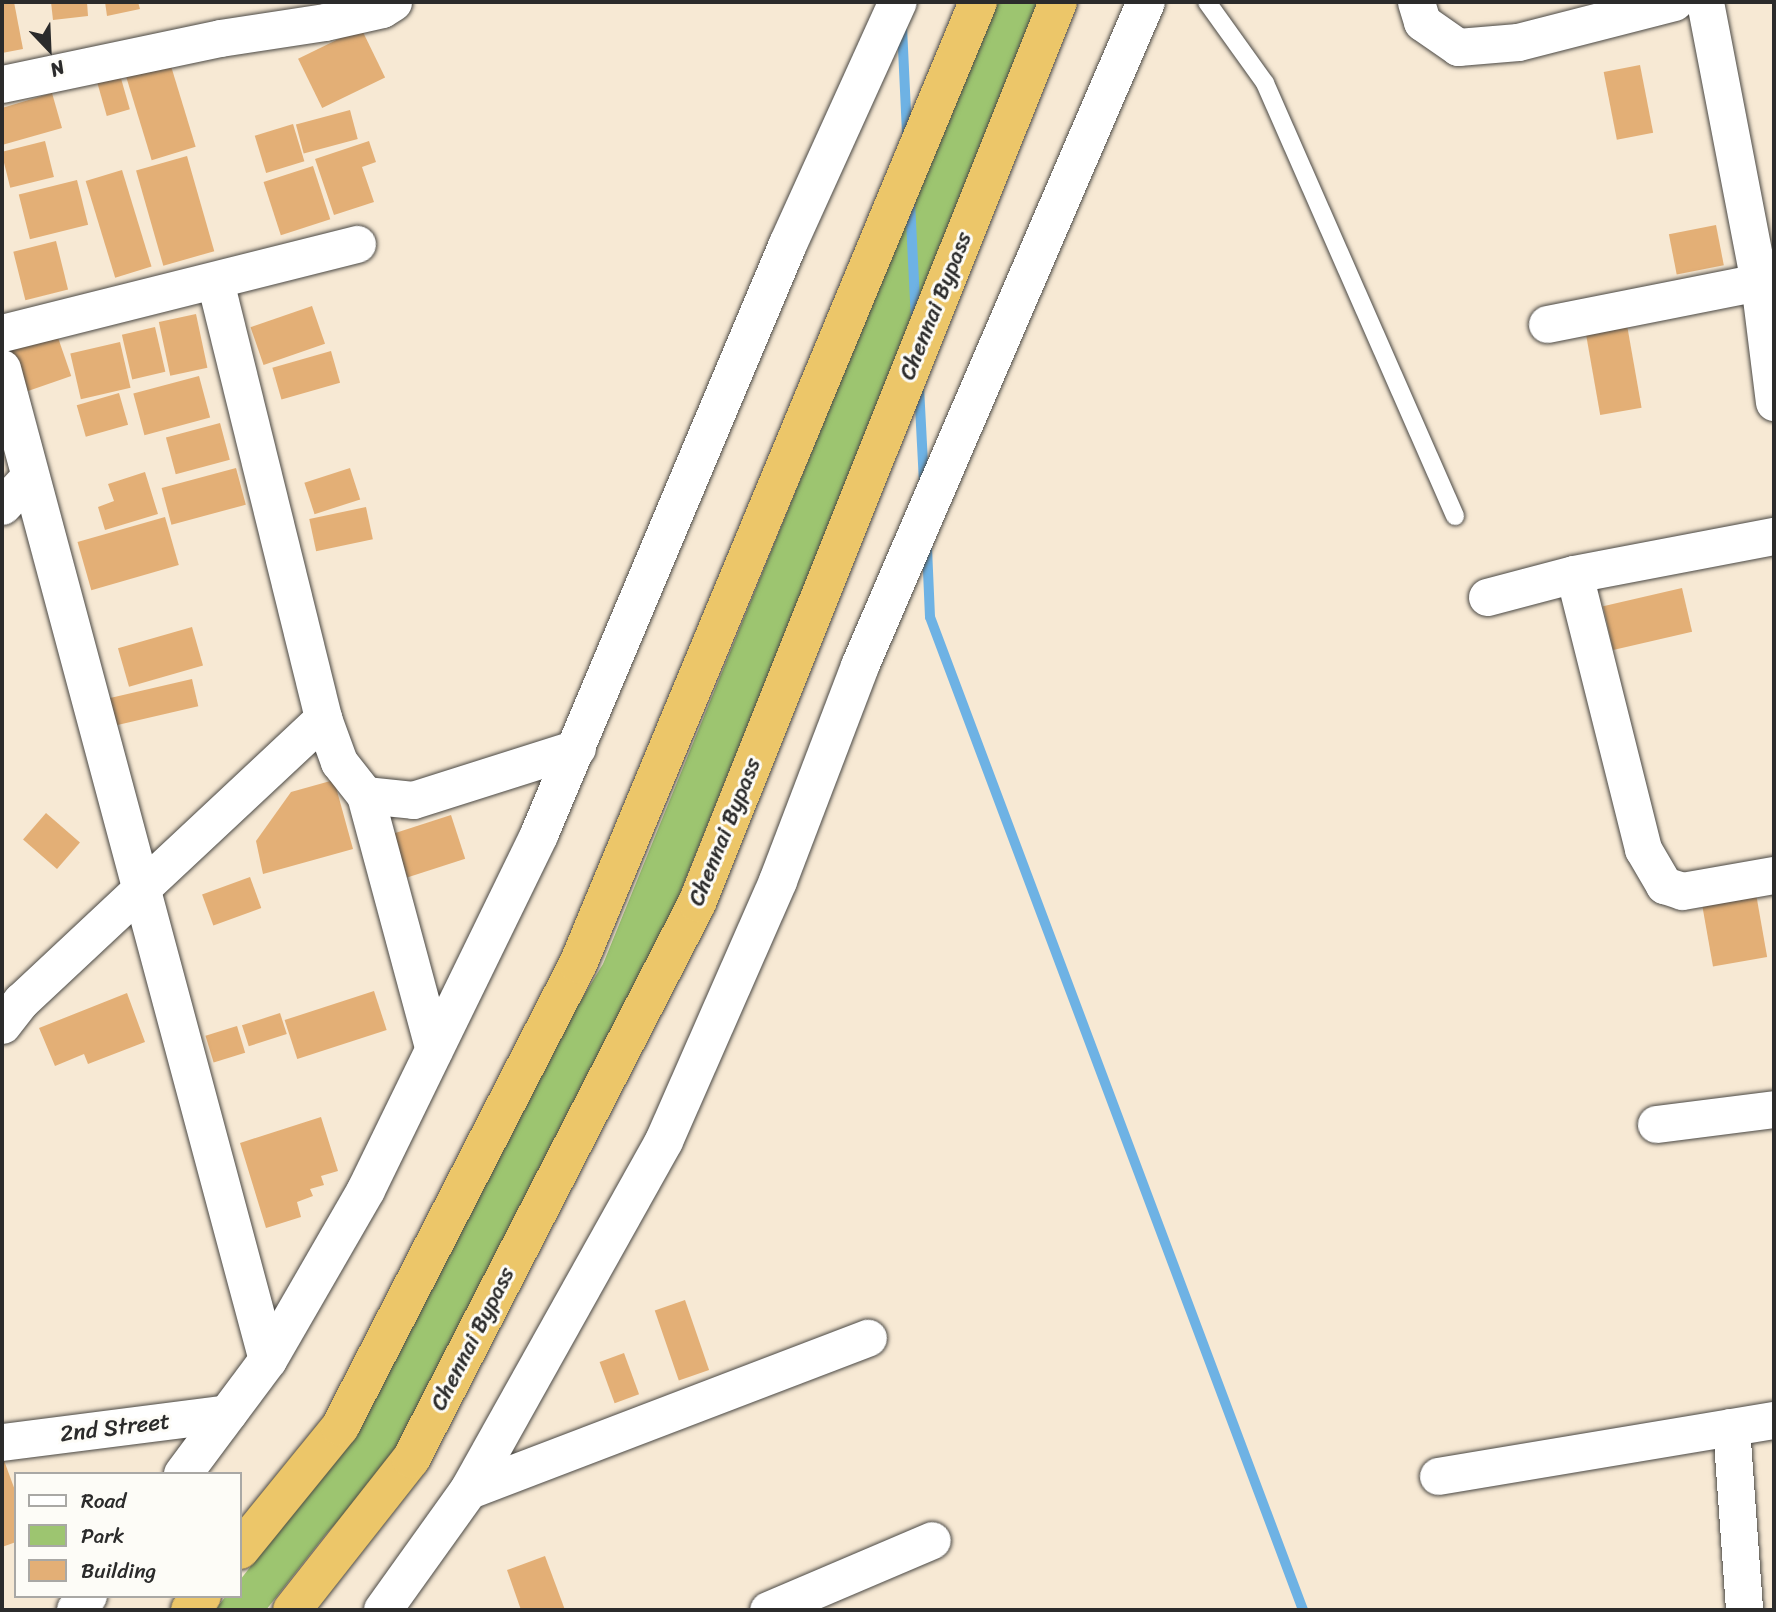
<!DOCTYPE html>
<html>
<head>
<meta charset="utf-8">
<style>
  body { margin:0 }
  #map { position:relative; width:1776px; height:1612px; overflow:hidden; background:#f7e9d4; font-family:Sriracha,sans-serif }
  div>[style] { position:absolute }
  .green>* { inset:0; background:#9dc570 }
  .stream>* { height:10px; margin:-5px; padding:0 5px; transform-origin:5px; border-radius:5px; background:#6eb2e4 }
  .building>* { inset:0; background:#e3af76; transform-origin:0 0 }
  .roads { filter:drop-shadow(0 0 2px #4a4844) drop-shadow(0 0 2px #4a4844) }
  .service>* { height:18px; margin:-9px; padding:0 9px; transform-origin:9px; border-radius:9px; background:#fff }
  .minor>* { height:37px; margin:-18.5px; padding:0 18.5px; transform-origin:18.5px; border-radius:18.5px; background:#fff }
  .tertiary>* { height:38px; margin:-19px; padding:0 19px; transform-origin:19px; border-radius:19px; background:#fff }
  .trunk>* { height:38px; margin:-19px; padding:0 19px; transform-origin:19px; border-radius:19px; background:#ecc669 }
  span { translate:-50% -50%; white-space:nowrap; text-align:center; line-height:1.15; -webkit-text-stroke:6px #fdfcf7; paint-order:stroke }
  .street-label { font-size:23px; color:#2b2b2b }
  .frame { position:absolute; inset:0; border:4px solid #2b2b2b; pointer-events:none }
  .legend { position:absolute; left:14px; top:1472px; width:228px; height:126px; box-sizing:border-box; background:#fdfcf7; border:2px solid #a9a8a5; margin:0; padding:9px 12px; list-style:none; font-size:21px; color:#2b2b2b }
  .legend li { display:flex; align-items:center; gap:14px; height:35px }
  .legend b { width:35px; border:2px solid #a9a8a5 }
  .north { position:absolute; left:14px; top:14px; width:70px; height:70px; -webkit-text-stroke:5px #fdfcf7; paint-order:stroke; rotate:157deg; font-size:19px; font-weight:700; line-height:28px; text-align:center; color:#2b2b2b }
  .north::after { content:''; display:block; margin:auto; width:24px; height:32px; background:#2b2b2b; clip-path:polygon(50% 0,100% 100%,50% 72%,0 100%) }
</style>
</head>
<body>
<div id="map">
  <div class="green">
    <i style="clip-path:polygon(995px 2px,1040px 2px,676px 903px,408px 1446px,326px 1534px,266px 1610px,215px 1610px,226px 1596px,240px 1596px,240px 1580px,348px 1443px,543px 1063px,603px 964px)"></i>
  </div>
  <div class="stream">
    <i style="left:902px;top:27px;width:107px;rotate:87.3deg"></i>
    <i style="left:910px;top:202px;width:117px;rotate:87.1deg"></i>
    <i style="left:919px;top:387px;width:97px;rotate:87deg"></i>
    <i style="left:927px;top:548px;width:69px;rotate:87.5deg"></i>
    <i style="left:930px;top:617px;width:1061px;rotate:69.41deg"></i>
  </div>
  <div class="building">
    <i style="clip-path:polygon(2px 2px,14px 2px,23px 49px,2px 53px)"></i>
    <i style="clip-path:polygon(51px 2px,87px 2px,88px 16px,53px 20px)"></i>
    <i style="clip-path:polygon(105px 2px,138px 2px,140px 9px,107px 16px)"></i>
    <i style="left:361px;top:28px;width:55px;height:70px;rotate:64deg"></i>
    <i style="left:167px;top:53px;width:98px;height:46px;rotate:73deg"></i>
    <i style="left:1640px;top:65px;width:69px;height:37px;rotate:79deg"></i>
    <i style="left:118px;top:68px;width:43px;height:24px;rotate:74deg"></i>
    <i style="clip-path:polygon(52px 93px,62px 128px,2px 145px,2px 108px)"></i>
    <i style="left:350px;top:110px;width:30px;height:56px;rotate:75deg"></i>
    <i style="left:293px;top:124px;width:39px;height:40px;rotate:73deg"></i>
    <i style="left:45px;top:141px;width:37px;height:45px;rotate:76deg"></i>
    <i style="clip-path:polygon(369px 141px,376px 162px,362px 167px,374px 202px,334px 215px,315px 159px)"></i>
    <i style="left:187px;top:156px;width:99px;height:53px;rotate:74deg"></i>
    <i style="left:313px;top:166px;width:56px;height:52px;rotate:72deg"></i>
    <i style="left:122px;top:170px;width:101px;height:38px;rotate:73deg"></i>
    <i style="left:77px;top:180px;width:46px;height:60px;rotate:76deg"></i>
    <i style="left:1716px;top:225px;width:41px;height:48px;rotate:79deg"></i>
    <i style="left:56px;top:241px;width:50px;height:44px;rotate:76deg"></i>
    <i style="left:312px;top:306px;width:40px;height:65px;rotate:71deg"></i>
    <i style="left:196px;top:314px;width:55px;height:38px;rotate:78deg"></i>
    <i style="left:1627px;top:325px;width:84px;height:42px;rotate:80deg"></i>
    <i style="left:54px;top:326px;width:53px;height:51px;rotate:71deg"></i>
    <i style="left:155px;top:327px;width:46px;height:34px;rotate:77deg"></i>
    <i style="left:120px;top:342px;width:47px;height:51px;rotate:77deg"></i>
    <i style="left:331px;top:351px;width:33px;height:61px;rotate:74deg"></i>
    <i style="left:199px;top:376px;width:43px;height:68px;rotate:75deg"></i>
    <i style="left:119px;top:393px;width:33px;height:44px;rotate:74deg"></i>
    <i style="left:220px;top:423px;width:38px;height:56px;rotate:75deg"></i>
    <i style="left:236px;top:468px;width:38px;height:77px;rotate:75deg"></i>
    <i style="left:350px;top:468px;width:33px;height:48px;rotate:72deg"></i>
    <i style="clip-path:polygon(145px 472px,158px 514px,105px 530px,98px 507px,114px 501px,108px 484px)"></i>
    <i style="left:366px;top:507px;width:33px;height:58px;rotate:78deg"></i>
    <i style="left:165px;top:517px;width:50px;height:91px;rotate:74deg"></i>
    <i style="left:1682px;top:588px;width:45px;height:81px;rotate:77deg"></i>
    <i style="left:192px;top:627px;width:40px;height:77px;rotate:74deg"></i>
    <i style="left:192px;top:679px;width:28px;height:84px;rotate:77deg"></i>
    <i style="clip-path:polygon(334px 780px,353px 849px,263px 874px,256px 841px,291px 792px)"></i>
    <i style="left:46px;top:813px;width:45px;height:35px;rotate:41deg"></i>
    <i style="left:451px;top:815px;width:46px;height:61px;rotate:72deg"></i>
    <i style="left:250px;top:877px;width:33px;height:51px;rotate:70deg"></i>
    <i style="left:1755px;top:888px;width:70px;height:55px;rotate:80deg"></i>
    <i style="left:374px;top:991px;width:41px;height:94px;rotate:72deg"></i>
    <i style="clip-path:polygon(127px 993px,145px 1042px,88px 1064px,84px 1054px,55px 1066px,39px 1028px)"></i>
    <i style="left:280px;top:1013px;width:22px;height:40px;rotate:72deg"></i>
    <i style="left:237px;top:1026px;width:28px;height:33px;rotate:73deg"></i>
    <i style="clip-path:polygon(321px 1117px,338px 1171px,321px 1176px,324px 1185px,310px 1189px,313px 1196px,297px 1202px,301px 1217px,266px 1228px,240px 1143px)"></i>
    <i style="left:685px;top:1300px;width:74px;height:32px;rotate:71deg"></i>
    <i style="left:624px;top:1353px;width:44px;height:26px;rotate:70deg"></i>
    <i style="clip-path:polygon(2px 1455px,16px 1493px,16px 1542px,2px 1547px)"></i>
    <i style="clip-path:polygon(545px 1556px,565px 1610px,521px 1610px,507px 1570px)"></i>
  </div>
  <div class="roads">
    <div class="service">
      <i style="left:1207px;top:2px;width:100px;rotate:54.4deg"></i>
      <i style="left:1265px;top:83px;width:473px;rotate:66.3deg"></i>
    </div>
    <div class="minor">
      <i style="left:1416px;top:2px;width:21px;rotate:73deg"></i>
      <i style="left:1422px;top:22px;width:44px;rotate:34.8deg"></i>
      <i style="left:1458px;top:47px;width:60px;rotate:-4.8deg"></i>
      <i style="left:1518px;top:42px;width:161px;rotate:-14.4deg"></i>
      <i style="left:1705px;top:2px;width:285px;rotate:79.1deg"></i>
      <i style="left:1759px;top:282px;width:121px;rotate:82.9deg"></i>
      <i style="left:2px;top:84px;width:223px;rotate:-11.9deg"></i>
      <i style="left:220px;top:38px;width:106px;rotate:-8.7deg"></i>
      <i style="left:325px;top:22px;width:58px;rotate:-12.8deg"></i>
      <i style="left:382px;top:9px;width:13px;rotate:-32deg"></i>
      <i style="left:215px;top:281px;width:450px;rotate:76.1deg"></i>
      <i style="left:323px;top:718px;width:47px;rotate:70deg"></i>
      <i style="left:339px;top:762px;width:42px;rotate:51.8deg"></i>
      <i style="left:365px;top:795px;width:48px;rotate:5.9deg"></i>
      <i style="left:413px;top:800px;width:172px;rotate:-17.6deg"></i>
      <i style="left:1547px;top:324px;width:216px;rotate:-11.2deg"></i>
      <i style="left:2px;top:333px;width:366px;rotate:-14.1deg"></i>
      <i style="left:2px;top:506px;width:40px;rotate:-47deg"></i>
      <i style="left:1574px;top:574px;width:284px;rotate:75.9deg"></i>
      <i style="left:1643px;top:849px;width:42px;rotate:59.7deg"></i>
      <i style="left:1664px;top:885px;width:19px;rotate:18deg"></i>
      <i style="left:1682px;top:891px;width:93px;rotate:-9.9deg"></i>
      <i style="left:1487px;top:597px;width:90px;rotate:-14.8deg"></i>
      <i style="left:1574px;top:574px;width:204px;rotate:-10.8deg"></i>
      <i style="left:365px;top:795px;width:264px;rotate:74.9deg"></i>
      <i style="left:2px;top:1025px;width:31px;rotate:-52deg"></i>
      <i style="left:21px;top:1001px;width:414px;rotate:-43.1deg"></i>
      <i style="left:1656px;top:1124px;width:119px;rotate:-7.2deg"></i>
      <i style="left:1731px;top:1427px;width:183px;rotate:85.9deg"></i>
      <i style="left:2px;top:1442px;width:228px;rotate:-7.3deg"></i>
      <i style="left:1438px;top:1476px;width:341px;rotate:-9.5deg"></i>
      <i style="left:469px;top:1490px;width:427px;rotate:-20.9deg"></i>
      <i style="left:768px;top:1610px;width:178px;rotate:-23.1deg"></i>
    </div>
    <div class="tertiary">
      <i style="left:2px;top:369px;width:1026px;rotate:74.98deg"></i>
      <i style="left:183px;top:1474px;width:142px;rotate:-53.3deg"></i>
      <i style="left:268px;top:1360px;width:196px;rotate:-60deg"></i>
      <i style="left:366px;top:1190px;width:395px;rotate:-64deg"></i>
      <i style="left:539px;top:835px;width:641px;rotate:-67.15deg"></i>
      <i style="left:788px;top:244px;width:266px;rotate:-65.6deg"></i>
      <i style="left:76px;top:1610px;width:18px;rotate:-49deg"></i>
      <i style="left:383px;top:1610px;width:148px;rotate:-54.4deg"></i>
      <i style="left:469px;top:1490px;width:400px;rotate:-60.8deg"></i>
      <i style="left:664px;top:1141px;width:284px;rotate:-66.3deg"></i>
      <i style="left:778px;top:881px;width:230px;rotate:-69.1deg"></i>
      <i style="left:860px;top:666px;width:723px;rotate:-66.7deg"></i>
    </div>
    <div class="trunk">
      <i style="left:240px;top:1550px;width:159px;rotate:-50.9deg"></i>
      <i style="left:340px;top:1427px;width:521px;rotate:-62.8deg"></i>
      <i style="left:578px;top:964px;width:1042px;rotate:-67.42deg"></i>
      <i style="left:190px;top:1610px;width:18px;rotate:-49deg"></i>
      <i style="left:292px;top:1610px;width:192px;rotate:-51.8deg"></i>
      <i style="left:411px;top:1459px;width:625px;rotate:-62.78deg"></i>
      <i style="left:697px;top:903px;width:971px;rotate:-68.17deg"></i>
    </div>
  </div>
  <div class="street-label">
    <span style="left:936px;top:306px;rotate:-68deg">Chennai Bypass</span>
    <span style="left:725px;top:832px;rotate:-68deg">Chennai Bypass</span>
    <span style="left:473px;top:1339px;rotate:-63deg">Chennai Bypass</span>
    <span style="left:115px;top:1428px;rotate:-7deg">2nd Street</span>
  </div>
  <div class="frame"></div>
  <ul class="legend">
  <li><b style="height:9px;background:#fff"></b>Road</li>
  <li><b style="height:19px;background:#9dc570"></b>Park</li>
  <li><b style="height:19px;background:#e3af76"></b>Building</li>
  </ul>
  <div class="north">N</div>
</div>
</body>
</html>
